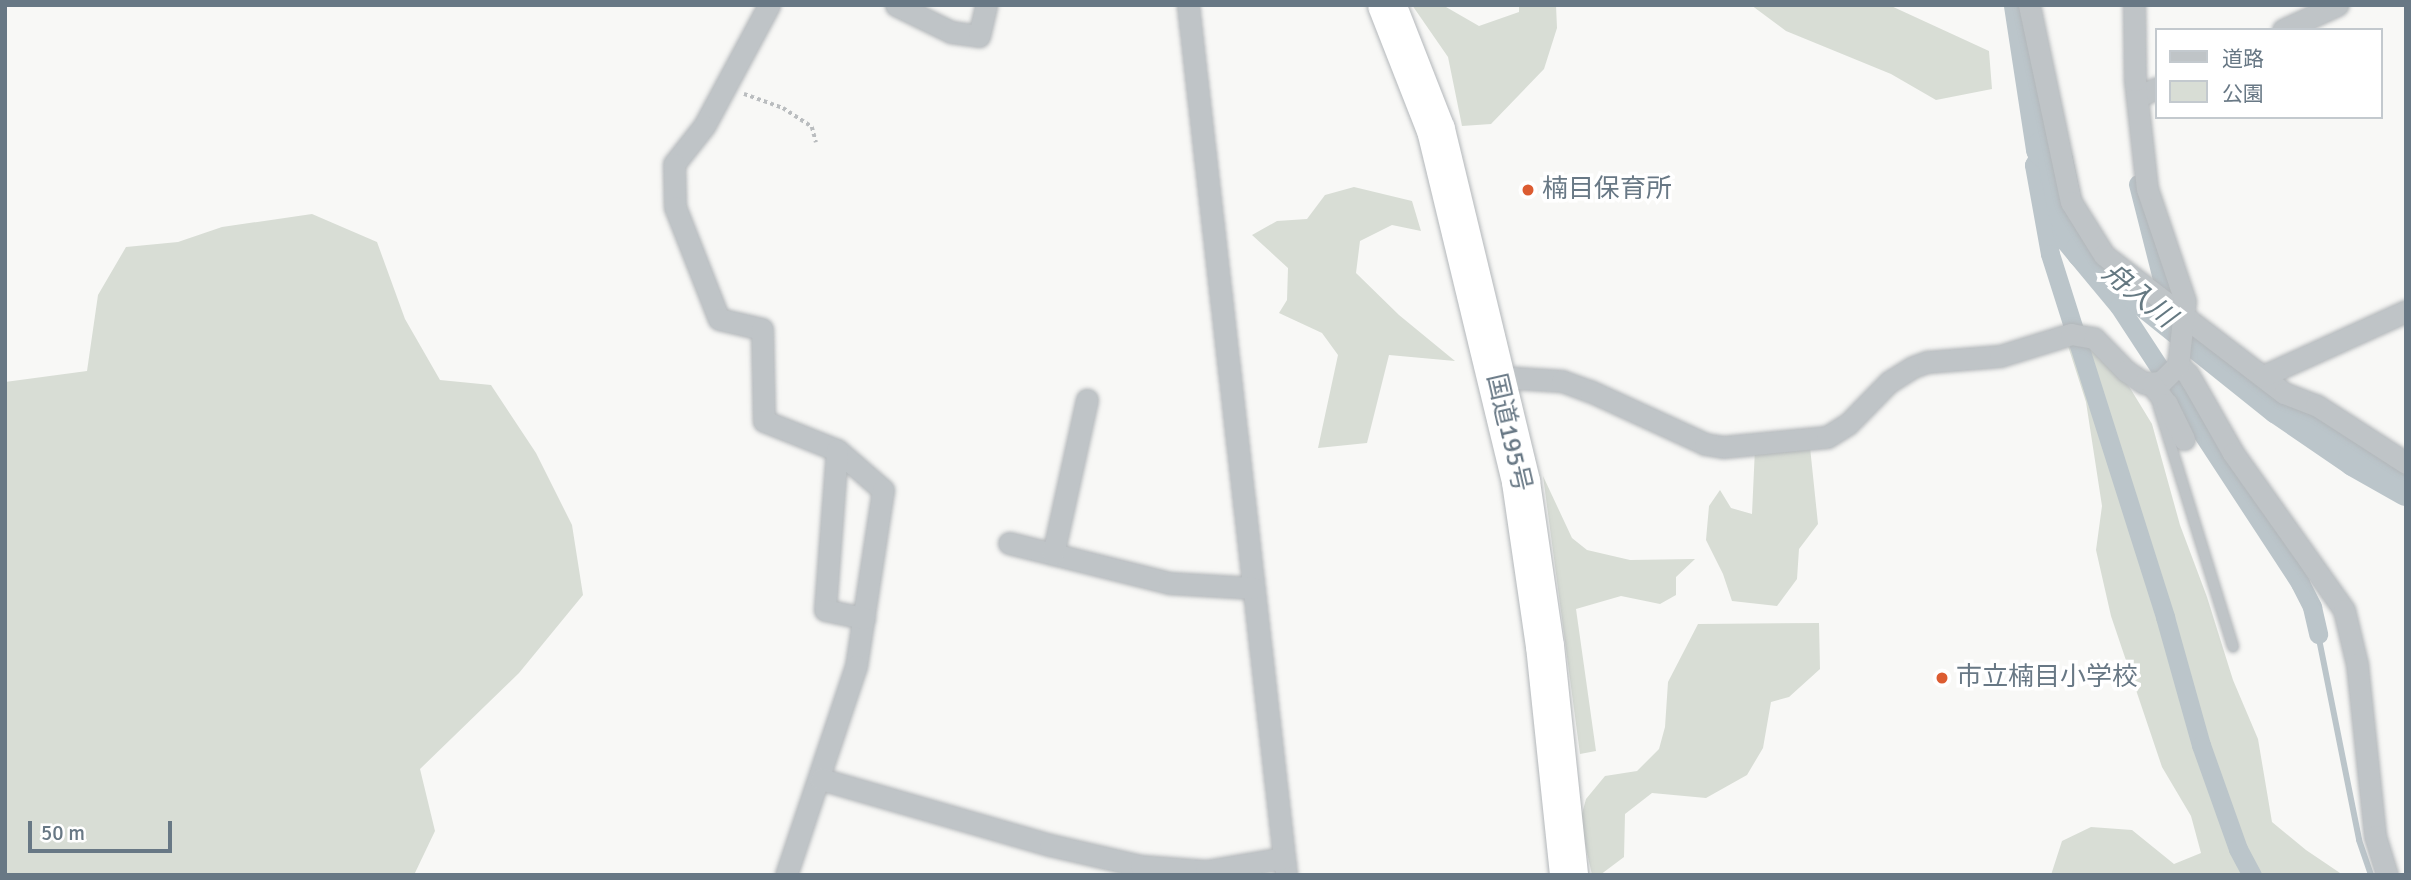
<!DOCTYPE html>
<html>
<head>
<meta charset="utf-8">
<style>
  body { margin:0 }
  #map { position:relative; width:2411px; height:880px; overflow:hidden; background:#f8f8f6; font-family:Signika,"Noto Sans JP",sans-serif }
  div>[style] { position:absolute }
  .green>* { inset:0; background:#d8ddd5 }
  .stream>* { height:6px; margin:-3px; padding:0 3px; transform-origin:3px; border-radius:3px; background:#bbc5ca }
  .canal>* { height:19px; margin:-9.5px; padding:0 9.5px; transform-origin:9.5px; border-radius:9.5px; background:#bbc5ca }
  .river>* { height:35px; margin:-17.5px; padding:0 17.5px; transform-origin:17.5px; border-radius:17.5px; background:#bbc5ca }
  .path>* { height:3.5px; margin-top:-1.75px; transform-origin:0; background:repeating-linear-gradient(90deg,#babdbf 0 3.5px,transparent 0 7px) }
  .roads { filter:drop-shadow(0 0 2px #b3b7ba) drop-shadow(0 0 2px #b3b7ba) }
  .lane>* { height:10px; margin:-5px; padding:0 5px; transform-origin:5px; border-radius:5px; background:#bfc4c7 }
  .street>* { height:21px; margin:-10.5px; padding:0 10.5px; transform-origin:10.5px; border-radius:10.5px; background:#bfc4c7 }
  .highway>* { height:38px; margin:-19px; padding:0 19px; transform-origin:19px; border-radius:19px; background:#fff }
  .dots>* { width:19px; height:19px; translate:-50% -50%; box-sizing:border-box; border:4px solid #fff; border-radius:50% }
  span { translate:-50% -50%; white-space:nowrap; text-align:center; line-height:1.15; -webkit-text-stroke:7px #fff; paint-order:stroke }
  .poi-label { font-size:26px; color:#687885 }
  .left { translate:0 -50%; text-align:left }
  .street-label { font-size:26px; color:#687885 }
  .water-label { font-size:28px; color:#647881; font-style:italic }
  .frame { position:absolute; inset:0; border:7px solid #687885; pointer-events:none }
  .legend { position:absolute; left:2155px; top:28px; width:228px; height:91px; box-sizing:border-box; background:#fff; border:2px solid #c3c9ce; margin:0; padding:9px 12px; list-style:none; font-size:21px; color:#687885 }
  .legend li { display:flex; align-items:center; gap:14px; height:35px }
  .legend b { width:35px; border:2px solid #c3c9ce }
  .scale { position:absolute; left:28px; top:821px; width:144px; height:32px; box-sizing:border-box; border:4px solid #687885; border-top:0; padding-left:9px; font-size:21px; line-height:24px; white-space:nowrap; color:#687885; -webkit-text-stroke:5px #fff; paint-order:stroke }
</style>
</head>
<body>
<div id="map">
  <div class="green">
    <i style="clip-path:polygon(1412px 5px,1446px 7px,1479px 26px,1519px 12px,1519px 5px,1556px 5px,1557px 28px,1544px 69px,1491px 124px,1462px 126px,1448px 57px)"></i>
    <i style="clip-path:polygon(1751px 5px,1889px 5px,1989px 51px,1992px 89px,1936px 100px,1891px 74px,1786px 31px)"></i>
    <i style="clip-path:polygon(1354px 187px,1412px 201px,1421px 231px,1392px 225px,1360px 241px,1356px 273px,1399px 315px,1455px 361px,1389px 355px,1367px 443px,1318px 448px,1338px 355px,1322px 333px,1279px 313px,1287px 300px,1288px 268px,1252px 235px,1277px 221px,1307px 219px,1325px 195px)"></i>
    <i style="clip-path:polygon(312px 214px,377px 242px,405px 319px,440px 380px,491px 385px,536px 453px,572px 525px,583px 595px,519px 673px,420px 769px,435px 831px,414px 875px,5px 875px,5px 382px,87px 371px,98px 295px,126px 247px,178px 242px,222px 227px)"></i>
    <i style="clip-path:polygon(2068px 346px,2096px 348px,2130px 388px,2152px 424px,2180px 525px,2207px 597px,2233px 680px,2258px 739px,2272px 822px,2306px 850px,2343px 875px,2051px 875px,2062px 841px,2091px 827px,2132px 830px,2174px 864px,2201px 853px,2191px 816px,2162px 767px,2111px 616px,2096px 550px,2102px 506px,2086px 402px)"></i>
    <i style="clip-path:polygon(1810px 447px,1818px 524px,1799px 549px,1797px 579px,1777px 606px,1732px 601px,1723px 574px,1706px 540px,1709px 506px,1720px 490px,1731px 508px,1752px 514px,1755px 448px)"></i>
    <i style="clip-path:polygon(1543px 476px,1572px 538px,1587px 550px,1630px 560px,1695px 559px,1676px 577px,1676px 595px,1660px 604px,1621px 596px,1576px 609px,1596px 751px,1580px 754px)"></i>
    <i style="clip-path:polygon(1819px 623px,1820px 669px,1789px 697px,1771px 702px,1763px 748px,1747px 775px,1706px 798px,1652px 793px,1625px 814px,1624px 857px,1600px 875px,1592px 875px,1580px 821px,1586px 799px,1605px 776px,1637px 771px,1659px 749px,1665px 727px,1668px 682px,1698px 624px)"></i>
  </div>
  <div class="stream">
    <i style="left:2318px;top:634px;width:210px;rotate:78.7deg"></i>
    <i style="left:2359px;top:840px;width:37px;rotate:71deg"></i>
  </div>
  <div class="canal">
    <i style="left:2043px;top:148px;width:19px;rotate:118deg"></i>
    <i style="left:2034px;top:165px;width:90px;rotate:79.8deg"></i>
    <i style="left:2050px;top:254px;width:381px;rotate:72.4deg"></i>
    <i style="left:2165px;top:617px;width:133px;rotate:74.3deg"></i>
    <i style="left:2201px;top:745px;width:110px;rotate:70.4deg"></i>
    <i style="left:2238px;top:849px;width:30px;rotate:62deg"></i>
    <i style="left:2048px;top:173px;width:69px;rotate:76.6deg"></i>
    <i style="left:2064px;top:240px;width:86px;rotate:50.2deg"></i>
    <i style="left:2119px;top:306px;width:331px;rotate:56.8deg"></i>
    <i style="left:2300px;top:583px;width:27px;rotate:63deg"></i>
    <i style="left:2312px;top:607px;width:28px;rotate:77deg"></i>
    <i style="left:2138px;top:184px;width:134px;rotate:75.8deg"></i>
  </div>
  <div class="river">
    <i style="left:2021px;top:5px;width:145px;rotate:81.3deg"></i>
    <i style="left:2043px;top:148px;width:17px;rotate:45deg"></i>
    <i style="left:2055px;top:160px;width:55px;rotate:78.5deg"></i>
    <i style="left:2066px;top:214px;width:40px;rotate:65deg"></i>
    <i style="left:2083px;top:250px;width:250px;rotate:38.7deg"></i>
    <i style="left:2278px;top:406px;width:93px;rotate:34.5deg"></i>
    <i style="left:2355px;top:459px;width:59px;rotate:29.6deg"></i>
  </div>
  <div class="path">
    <i style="left:744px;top:94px;width:41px;rotate:19.7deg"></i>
    <i style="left:783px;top:108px;width:35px;rotate:33deg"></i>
    <i style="left:812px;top:127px;width:16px;rotate:75deg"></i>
  </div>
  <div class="roads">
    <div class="lane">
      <i style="left:2158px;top:404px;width:254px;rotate:72.8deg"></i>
    </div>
    <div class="street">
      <i style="left:769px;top:5px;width:137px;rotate:118.2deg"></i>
      <i style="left:704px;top:126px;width:48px;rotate:128.3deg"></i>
      <i style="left:674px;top:164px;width:43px;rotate:88.7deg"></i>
      <i style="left:675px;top:207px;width:120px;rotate:68.6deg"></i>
      <i style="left:719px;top:319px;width:44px;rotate:13.1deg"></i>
      <i style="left:762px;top:329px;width:92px;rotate:88.8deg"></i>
      <i style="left:764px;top:421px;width:79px;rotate:21.7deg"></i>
      <i style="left:837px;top:450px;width:61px;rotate:41deg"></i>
      <i style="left:883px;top:490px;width:178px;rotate:98.7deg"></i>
      <i style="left:856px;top:666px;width:220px;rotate:108.5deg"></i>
      <i style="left:896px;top:5px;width:61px;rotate:26.1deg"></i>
      <i style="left:951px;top:32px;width:28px;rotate:8deg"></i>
      <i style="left:979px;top:36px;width:32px;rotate:-77deg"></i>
      <i style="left:1188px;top:5px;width:876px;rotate:83.57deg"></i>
      <i style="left:2029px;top:5px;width:201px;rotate:78deg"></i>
      <i style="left:2071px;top:202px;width:62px;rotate:58.1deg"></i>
      <i style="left:2104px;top:255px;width:227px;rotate:37.5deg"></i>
      <i style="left:2284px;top:393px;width:34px;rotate:21deg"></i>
      <i style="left:2316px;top:405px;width:107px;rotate:32.8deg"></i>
      <i style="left:2283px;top:30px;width:60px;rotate:-24.8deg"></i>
      <i style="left:2137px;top:97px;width:22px;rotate:-24deg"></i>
      <i style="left:2178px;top:365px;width:13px;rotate:42deg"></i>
      <i style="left:2188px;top:374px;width:91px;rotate:60.3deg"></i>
      <i style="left:2233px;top:453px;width:192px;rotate:54.7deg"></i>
      <i style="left:2344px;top:610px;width:56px;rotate:76.5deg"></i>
      <i style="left:2357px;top:664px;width:173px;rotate:84deg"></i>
      <i style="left:2375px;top:836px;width:41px;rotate:72.9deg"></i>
      <i style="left:2263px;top:376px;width:157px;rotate:-24.4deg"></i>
      <i style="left:1497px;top:383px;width:20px;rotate:-15deg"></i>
      <i style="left:1516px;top:378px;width:46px;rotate:3.7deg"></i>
      <i style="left:1562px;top:381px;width:30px;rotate:20deg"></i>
      <i style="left:1590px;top:391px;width:127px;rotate:24.7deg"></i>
      <i style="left:1705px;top:444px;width:18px;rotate:9deg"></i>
      <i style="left:1723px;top:447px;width:104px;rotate:-5.5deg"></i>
      <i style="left:1827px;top:437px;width:25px;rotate:-32deg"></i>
      <i style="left:1848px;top:424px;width:59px;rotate:-45.7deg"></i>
      <i style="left:1889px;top:382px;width:28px;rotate:-32deg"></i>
      <i style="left:1913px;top:367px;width:15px;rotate:-20deg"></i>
      <i style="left:1927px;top:362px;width:73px;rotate:-4.7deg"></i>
      <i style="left:2000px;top:356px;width:74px;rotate:-17.2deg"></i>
      <i style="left:2071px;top:334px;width:23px;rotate:10deg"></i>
      <i style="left:2094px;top:338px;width:46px;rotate:45.9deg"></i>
      <i style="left:2126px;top:371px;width:22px;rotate:34deg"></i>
      <i style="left:2144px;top:383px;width:17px;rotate:-3deg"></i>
      <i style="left:2161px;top:382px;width:24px;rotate:-45deg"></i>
      <i style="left:2178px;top:365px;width:64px;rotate:-83.8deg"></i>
      <i style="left:2185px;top:301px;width:118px;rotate:-108.7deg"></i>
      <i style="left:2147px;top:189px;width:110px;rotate:-96.3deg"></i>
      <i style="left:2135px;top:80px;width:75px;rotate:-90.8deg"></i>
      <i style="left:2152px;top:385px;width:24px;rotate:52deg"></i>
      <i style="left:2167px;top:404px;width:39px;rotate:64deg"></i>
      <i style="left:837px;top:450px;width:160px;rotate:94.3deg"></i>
      <i style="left:825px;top:610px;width:40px;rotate:12deg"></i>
      <i style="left:1009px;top:543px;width:165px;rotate:14deg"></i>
      <i style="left:1169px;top:583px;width:84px;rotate:3.4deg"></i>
      <i style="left:1053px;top:554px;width:158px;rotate:-77.6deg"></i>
      <i style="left:821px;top:779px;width:238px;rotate:16.1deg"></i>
      <i style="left:1050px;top:845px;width:93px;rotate:13deg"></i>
      <i style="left:1141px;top:866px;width:65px;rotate:4.4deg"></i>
      <i style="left:1206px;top:871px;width:79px;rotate:-9.5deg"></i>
    </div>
    <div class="highway">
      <i style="left:1387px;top:5px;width:134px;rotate:68.6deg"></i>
      <i style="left:1436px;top:130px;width:362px;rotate:76.4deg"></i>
      <i style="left:1521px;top:482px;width:166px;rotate:81.7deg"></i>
      <i style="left:1545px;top:646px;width:230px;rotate:84deg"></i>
    </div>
  </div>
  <div class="dots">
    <i style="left:1528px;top:190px;background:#dc5c31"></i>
    <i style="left:1942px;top:678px;background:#dc5c31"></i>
  </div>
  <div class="poi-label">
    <span class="left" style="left:1542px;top:190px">楠目保育所</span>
    <span class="left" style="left:1956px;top:678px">市立楠目小学校</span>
  </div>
  <div class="street-label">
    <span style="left:1508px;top:433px;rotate:77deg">国道195号</span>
  </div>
  <div class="water-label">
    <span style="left:2139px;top:295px;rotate:39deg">舟入川</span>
  </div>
  <div class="frame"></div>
  <ul class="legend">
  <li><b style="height:9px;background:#bfc4c7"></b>道路</li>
  <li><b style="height:19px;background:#d8ddd5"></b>公園</li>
  </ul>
  <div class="scale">50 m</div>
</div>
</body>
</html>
